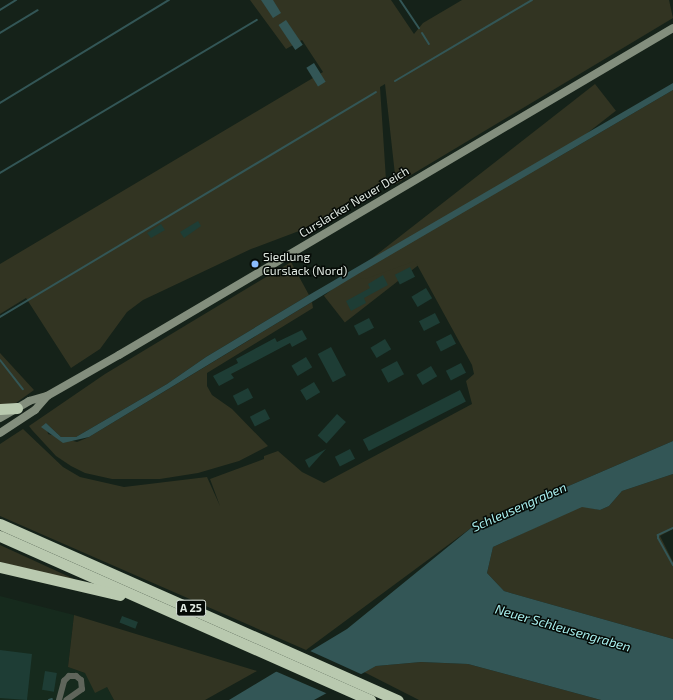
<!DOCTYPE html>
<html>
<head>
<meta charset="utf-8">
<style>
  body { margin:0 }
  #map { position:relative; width:673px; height:700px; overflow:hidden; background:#152219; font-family:"Exo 2",sans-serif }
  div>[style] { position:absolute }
  .built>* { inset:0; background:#162a1d }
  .green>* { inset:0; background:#323422; transform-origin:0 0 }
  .water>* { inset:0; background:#335656; transform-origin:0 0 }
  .pier>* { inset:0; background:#152219 }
  .stream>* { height:2px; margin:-1px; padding:0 1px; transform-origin:1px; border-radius:1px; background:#335656 }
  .building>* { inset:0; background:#1e3d35; transform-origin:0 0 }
  .street>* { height:6px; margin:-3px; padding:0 3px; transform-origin:3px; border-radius:3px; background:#5f655b }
  .secondary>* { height:8px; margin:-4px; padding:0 4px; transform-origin:4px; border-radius:4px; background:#838e7d }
  .highway>* { height:11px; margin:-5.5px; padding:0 5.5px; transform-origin:5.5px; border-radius:5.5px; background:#b9c9af }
  .dots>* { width:11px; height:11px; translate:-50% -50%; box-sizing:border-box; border:2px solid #050a06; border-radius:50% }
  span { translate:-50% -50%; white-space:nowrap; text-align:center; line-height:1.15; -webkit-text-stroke:3px #050a06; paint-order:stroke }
  .shield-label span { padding:1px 3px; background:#050a06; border:1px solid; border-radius:3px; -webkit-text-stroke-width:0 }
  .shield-label { font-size:11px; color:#e0e9e2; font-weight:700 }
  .street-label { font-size:12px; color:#e0e9e2 }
  .poi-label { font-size:12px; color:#e0e9e2 }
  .left { translate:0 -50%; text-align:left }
  .water-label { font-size:13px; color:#a8efee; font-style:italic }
</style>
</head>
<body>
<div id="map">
  <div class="built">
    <i style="clip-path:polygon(0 596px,74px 615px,68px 667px,85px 673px,107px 687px,114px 700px,0 700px)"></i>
  </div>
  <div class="green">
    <i style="clip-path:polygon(250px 0,391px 0,414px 34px,423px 23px,462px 0,669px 0,673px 18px,396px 184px,385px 84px,380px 87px,386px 180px,307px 228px,251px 249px,143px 300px,127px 312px,100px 349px,71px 368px,26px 298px,0 314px,0 264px,323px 72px,302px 40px,286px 49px)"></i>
    <i style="left:595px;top:84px;width:34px;height:344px;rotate:52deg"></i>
    <i style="clip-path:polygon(673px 90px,673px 441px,471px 528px,306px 650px,0 516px,0 444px,23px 429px,63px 467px,80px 477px,124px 487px,207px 477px,220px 506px,210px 479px,264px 459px,264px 456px,278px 451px,302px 472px,324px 483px,472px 404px,466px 381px,474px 374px,472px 365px,415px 261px,368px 278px,361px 279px,358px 274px)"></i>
    <i style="clip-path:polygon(291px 262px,309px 295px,206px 357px,167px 384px,76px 437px,61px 437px,46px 423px,48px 434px,77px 442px,89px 437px,312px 302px,313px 308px,207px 373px,207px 386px,212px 395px,232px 409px,268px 446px,239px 461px,198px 473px,160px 479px,112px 479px,85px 473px,71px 466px,56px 456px,32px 430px,29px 426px,105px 374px)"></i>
    <i style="clip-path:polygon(0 353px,34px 390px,16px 403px,0 405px)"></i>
    <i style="clip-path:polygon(673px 474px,673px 529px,660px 536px,673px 562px,673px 639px,504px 591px,487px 573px,493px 547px,582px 506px,600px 510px,609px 506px,622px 491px)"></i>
    <i style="clip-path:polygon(0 545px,74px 579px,76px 581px,0 562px)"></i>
    <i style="clip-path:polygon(74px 615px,257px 671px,205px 700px,114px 700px,107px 687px,95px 693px,85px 673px,68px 667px)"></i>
    <i style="clip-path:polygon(421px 662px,468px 664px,601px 700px,419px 700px,364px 672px,376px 666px)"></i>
  </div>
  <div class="water">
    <i style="clip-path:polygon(261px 0,273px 0,281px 13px,273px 18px)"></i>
    <i style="left:286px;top:20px;width:30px;height:9px;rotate:56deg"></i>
    <i style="left:314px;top:63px;width:22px;height:9px;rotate:58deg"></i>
    <i style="clip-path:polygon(673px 83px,673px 90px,358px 274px,89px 437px,63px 443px,41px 427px,46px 423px,61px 437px,76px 437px,167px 384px,206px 357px,309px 295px)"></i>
    <i style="clip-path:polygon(673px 441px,673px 474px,622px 491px,609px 506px,600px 510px,582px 507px,493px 547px,487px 573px,504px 591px,673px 639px,673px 700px,601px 700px,468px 664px,421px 662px,376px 666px,314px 700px,229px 700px,347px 629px,471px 528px)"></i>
  </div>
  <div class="pier">
    <i style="clip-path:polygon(308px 650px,363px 675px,328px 694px,275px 671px)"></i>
  </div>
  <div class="stream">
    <i style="left:400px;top:0;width:34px;rotate:56deg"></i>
    <i style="left:0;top:10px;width:19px;rotate:-32deg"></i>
    <i style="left:0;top:33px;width:44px;rotate:-31.2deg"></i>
    <i style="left:422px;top:33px;width:13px;rotate:58deg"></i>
    <i style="left:395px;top:81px;width:159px;rotate:-30.6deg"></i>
    <i style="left:0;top:103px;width:198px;rotate:-31.4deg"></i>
    <i style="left:0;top:173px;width:299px;rotate:-30.8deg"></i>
    <i style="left:0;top:317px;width:438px;rotate:-30.9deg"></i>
    <i style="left:0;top:360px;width:37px;rotate:52deg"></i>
    <i style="left:673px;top:528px;width:17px;rotate:155deg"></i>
    <i style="left:658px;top:535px;width:3px;rotate:90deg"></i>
    <i style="left:658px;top:538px;width:31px;rotate:61deg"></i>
    <i style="left:49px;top:700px;width:3px;rotate:-18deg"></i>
  </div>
  <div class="building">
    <i style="clip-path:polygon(198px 221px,201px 226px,184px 238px,180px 232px)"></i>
    <i style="clip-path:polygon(161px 224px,165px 230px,151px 238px,147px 233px)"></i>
    <i style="left:410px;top:267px;width:11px;height:17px;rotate:63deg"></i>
    <i style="clip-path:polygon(383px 275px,388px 285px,364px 298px,366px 303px,351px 311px,346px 301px,370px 288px,368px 284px)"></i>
    <i style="left:426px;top:288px;width:12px;height:17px;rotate:59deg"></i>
    <i style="left:435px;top:313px;width:11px;height:18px;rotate:63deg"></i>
    <i style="left:369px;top:318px;width:11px;height:17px;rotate:63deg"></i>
    <i style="clip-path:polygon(302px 330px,307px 339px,292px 347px,290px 343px,256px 361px,231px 374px,234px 378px,219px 386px,213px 376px,238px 363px,236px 359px,275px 338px,277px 342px)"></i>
    <i style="left:451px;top:334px;width:11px;height:17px;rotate:63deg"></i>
    <i style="left:385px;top:339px;width:12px;height:17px;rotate:59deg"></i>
    <i style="left:331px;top:347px;width:32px;height:15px;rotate:62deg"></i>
    <i style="left:306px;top:357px;width:12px;height:17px;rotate:59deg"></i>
    <i style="left:397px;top:361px;width:15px;height:18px;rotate:62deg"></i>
    <i style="left:461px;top:363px;width:11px;height:17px;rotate:63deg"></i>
    <i style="left:431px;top:366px;width:12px;height:17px;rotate:59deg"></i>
    <i style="left:314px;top:382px;width:12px;height:16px;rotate:59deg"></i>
    <i style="left:248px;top:388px;width:11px;height:17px;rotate:63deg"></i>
    <i style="left:460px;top:390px;width:13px;height:109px;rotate:63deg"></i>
    <i style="left:265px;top:409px;width:11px;height:17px;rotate:63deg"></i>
    <i style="left:337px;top:414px;width:12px;height:29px;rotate:42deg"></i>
    <i style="clip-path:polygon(326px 449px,309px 468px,305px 460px)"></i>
    <i style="left:350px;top:449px;width:11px;height:17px;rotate:63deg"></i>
    <i style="left:122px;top:616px;width:17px;height:7px;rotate:21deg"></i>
    <i style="clip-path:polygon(0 650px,32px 654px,27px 700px,0 698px)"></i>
    <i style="left:45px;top:671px;width:12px;height:19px;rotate:9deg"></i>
  </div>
  <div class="street">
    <i style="left:59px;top:700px;width:20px;rotate:-75deg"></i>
    <i style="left:64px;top:681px;width:7px;rotate:-45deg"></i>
    <i style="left:69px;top:676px;width:7px"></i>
    <i style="left:76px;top:676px;width:6px;rotate:39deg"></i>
    <i style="left:81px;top:680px;width:9px;rotate:84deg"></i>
    <i style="left:82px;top:689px;width:19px;rotate:145deg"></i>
  </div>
  <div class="secondary">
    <i style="left:0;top:418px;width:34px;rotate:-30deg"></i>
    <i style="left:29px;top:401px;width:19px;rotate:-16deg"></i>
    <i style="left:47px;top:396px;width:83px;rotate:-29.7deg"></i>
    <i style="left:119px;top:355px;width:643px;rotate:-30.55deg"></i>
    <i style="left:0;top:433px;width:42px;rotate:-33.3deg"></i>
    <i style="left:35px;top:410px;width:18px;rotate:-49deg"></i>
  </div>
  <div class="highway">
    <i style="left:0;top:409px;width:17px;rotate:-3deg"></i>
    <i style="left:0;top:524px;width:435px;rotate:23.9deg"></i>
    <i style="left:0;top:536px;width:405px;rotate:23.9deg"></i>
    <i style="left:0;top:567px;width:123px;rotate:13.1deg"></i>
  </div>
  <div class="dots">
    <i style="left:255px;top:264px;background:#89bafc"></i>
  </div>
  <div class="shield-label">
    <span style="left:191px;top:608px">A 25</span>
  </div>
  <div class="street-label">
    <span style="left:354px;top:202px;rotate:-31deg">Curslacker Neuer Deich</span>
  </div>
  <div class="poi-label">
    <span class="left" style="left:263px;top:264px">Siedlung<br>Curslack (Nord)</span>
  </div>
  <div class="water-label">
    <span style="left:519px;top:507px;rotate:-24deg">Schleusengraben</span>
    <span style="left:563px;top:628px;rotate:16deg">Neuer Schleusengraben</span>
  </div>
</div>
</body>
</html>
